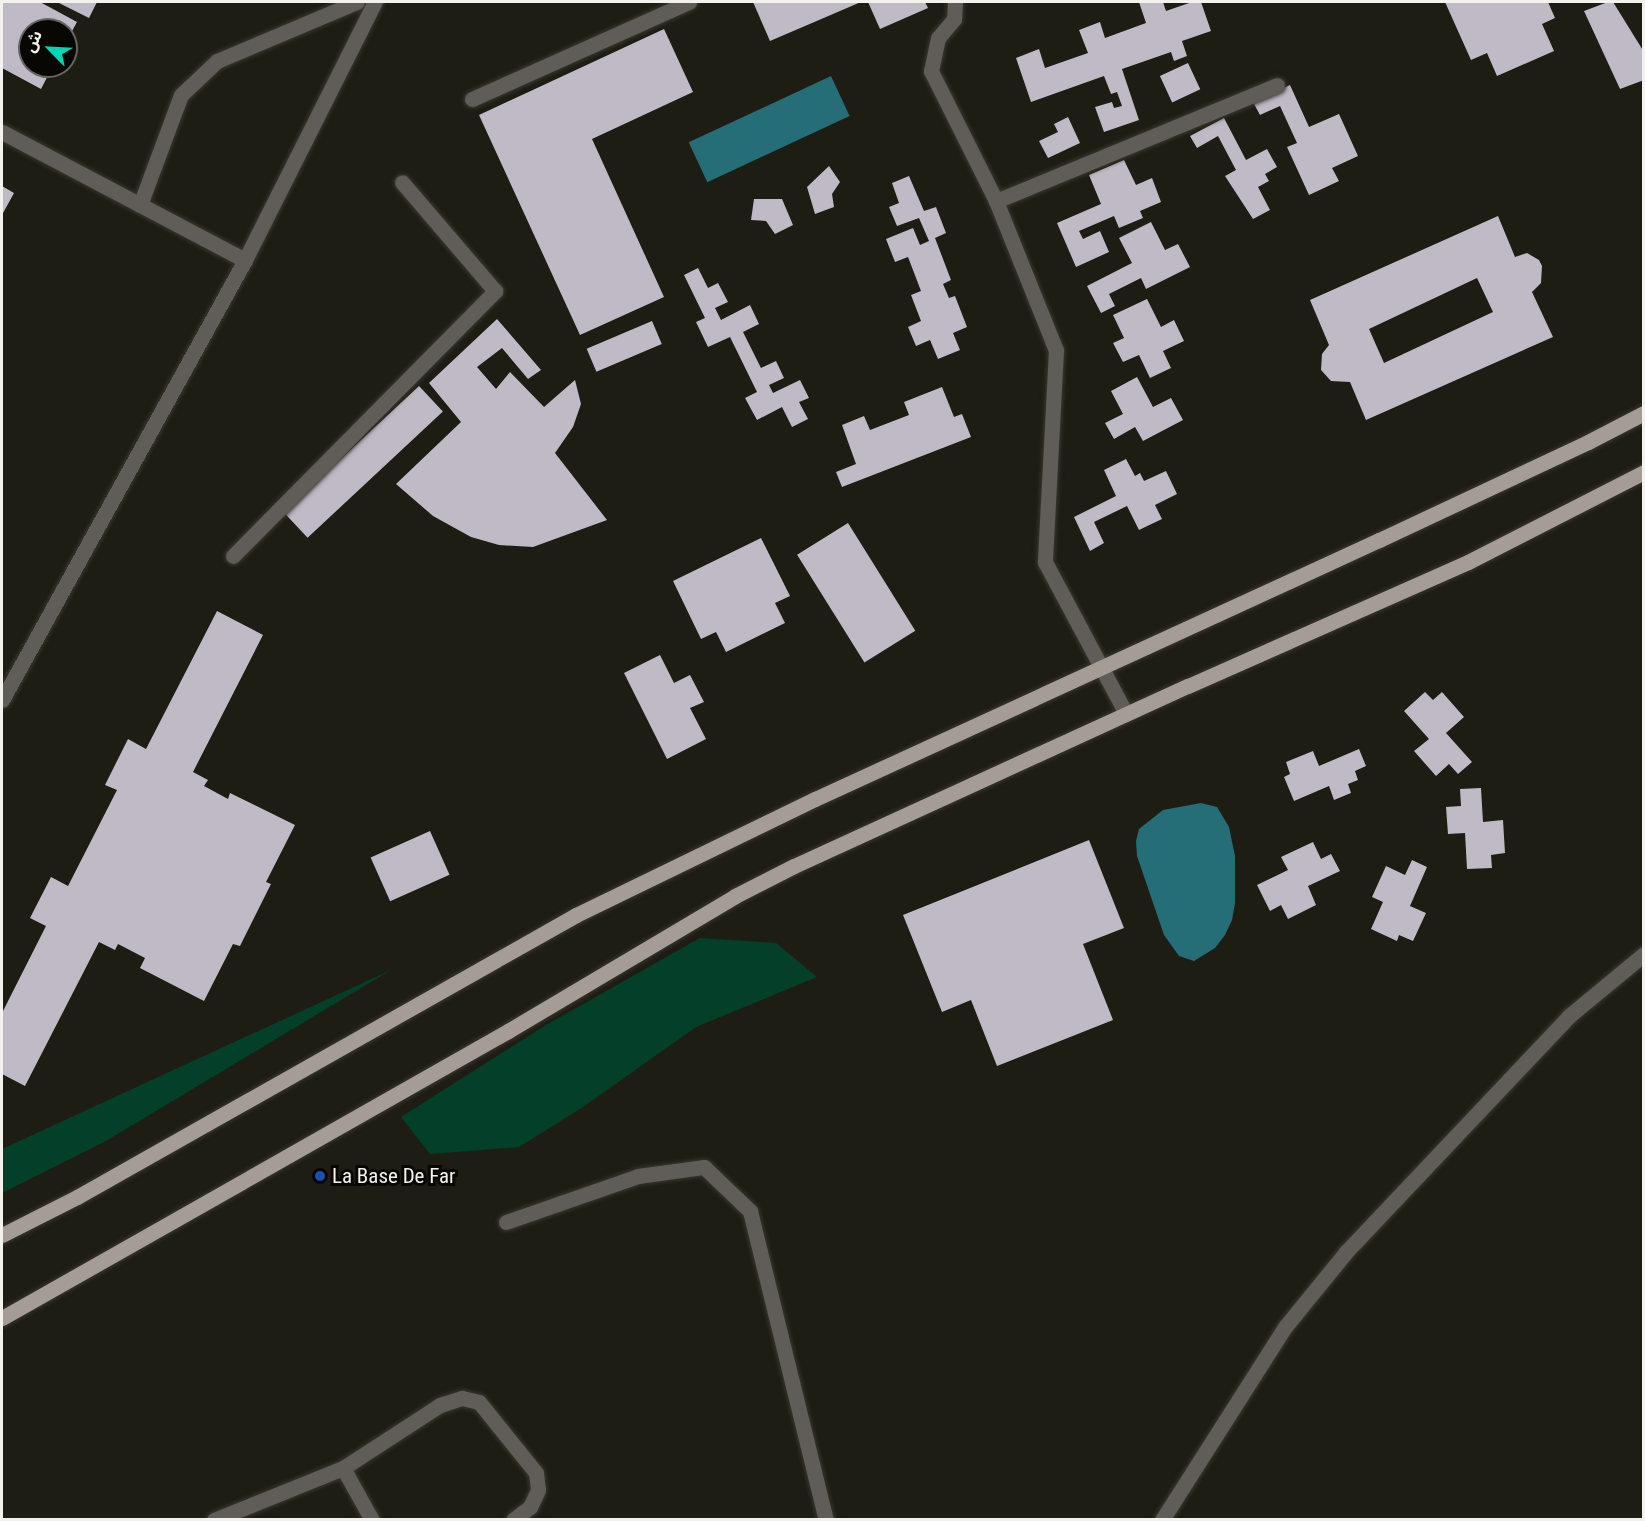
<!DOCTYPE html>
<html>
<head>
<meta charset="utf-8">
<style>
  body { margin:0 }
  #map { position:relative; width:1645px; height:1521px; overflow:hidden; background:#1e1d14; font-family:"Roboto Condensed","Noto Sans Arabic",sans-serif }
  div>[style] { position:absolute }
  .green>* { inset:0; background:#044029 }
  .water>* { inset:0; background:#256d77; transform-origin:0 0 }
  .building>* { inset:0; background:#bfbac5; transform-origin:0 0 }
  .roads { filter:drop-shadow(0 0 2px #38372e) drop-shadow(0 0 2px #38372e) }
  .service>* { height:15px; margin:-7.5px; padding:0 7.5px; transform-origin:7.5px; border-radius:7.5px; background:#605c58 }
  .minor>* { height:15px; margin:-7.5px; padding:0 7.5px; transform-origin:7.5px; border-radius:7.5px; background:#605c58 }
  .primary>* { height:15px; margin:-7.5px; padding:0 7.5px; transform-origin:7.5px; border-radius:7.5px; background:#a49c95 }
  .dots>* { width:16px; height:16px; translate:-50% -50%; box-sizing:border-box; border:3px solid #080704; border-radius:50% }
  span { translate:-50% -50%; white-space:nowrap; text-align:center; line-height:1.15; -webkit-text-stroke:6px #080704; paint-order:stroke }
  .poi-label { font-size:21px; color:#f3f2ec }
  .left { translate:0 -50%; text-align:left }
  .frame { position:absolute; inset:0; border:3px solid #f3f2ec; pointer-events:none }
  .north { position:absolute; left:18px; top:18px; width:60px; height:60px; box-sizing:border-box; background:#080704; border:2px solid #666561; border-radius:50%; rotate:294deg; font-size:16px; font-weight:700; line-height:24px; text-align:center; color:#f3f2ec }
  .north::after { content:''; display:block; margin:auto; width:21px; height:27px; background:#00d5b7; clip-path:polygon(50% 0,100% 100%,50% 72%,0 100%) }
</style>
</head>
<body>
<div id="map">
  <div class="green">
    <i style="clip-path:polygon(700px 938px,776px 943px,817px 977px,696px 1027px,583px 1107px,519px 1147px,430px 1154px,401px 1117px,546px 1025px)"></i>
    <i style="clip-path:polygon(391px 970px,106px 1141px,2px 1193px,2px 1149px)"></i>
  </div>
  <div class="water">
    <i style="left:831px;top:76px;width:44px;height:157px;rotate:65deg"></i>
    <i style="clip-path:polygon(1201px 803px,1217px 807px,1229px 827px,1235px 856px,1235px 903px,1232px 920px,1225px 935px,1215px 948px,1194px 961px,1179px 956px,1164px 935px,1137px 856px,1136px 841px,1139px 829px,1163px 810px)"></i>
  </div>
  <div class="building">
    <i style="clip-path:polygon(2px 2px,40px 2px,77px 22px,66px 42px,66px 30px,30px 30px,30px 66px,53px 66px,41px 89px,2px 68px)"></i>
    <i style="clip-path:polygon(57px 2px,97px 2px,89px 18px)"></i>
    <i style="clip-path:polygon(753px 2px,861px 2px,770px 41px)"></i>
    <i style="clip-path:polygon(868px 2px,925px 2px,928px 8px,880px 29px)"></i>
    <i style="clip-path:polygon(1139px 2px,1163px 2px,1166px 11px,1192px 2px,1201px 2px,1211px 31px,1182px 41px,1187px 56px,1174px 61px,1171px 52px,1122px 69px,1139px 120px,1104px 132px,1095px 107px,1112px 102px,1114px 108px,1122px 106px,1117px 92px,1111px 94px,1104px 76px,1031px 102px,1016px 58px,1039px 49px,1045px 68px,1088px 53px,1079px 30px,1100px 22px,1105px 38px,1146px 23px)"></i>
    <i style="clip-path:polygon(1445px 2px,1548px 2px,1555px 18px,1542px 24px,1554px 51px,1497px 76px,1487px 53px,1471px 60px)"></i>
    <i style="clip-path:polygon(1608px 2px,1613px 2px,1644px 52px,1644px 80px,1620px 89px,1584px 11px)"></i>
    <i style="clip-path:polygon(664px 29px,693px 92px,592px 139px,664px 297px,580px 335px,479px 115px)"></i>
    <i style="left:1188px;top:63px;width:29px;height:31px;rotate:65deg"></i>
    <i style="clip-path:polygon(1290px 85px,1309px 127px,1339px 114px,1358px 156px,1332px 168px,1339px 181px,1309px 195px,1287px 147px,1297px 143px,1280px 106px,1260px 115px,1253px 102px)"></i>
    <i style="clip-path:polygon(1068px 117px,1080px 143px,1048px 158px,1039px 141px,1058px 132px,1054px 124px)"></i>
    <i style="clip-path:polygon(1224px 118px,1246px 160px,1267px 149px,1277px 167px,1265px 174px,1269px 181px,1258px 187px,1270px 210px,1253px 219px,1225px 176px,1236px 170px,1218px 136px,1197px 148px,1190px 136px)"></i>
    <i style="clip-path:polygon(1124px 160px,1136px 185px,1152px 178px,1161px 202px,1140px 211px,1143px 218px,1119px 228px,1114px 216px,1079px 231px,1083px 239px,1100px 231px,1109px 252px,1076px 267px,1057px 223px,1101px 204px,1089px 175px)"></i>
    <i style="clip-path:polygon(829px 166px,840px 182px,832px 194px,834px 207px,815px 214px,807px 187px)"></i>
    <i style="clip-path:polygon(909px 176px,924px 211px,936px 207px,946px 233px,935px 238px,951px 280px,943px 284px,949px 298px,955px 296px,967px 327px,953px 333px,960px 350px,938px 359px,930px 340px,916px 346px,908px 327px,921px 321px,911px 295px,921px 291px,908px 257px,895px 262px,886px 239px,913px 228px,920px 245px,929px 241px,919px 218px,897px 226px,889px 207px,899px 203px,892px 183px)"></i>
    <i style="clip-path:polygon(2px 186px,14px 193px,2px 215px)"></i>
    <i style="clip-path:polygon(754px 199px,782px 199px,793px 225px,775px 234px,766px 221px,751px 220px)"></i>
    <i style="clip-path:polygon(evenodd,1498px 216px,1515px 257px,1527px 253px,1539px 260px,1542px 266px,1541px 283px,1532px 292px,1553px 337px,1366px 420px,1350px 382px,1331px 381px,1321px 370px,1322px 354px,1329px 345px,1310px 300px,1498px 216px,1477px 278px,1493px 312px,1384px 363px,1369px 329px,1477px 278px)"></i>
    <i style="clip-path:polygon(1151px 222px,1165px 250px,1178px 244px,1190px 267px,1146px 289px,1141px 278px,1109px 294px,1115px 306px,1101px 313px,1087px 286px,1132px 263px,1119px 238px)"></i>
    <i style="clip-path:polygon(698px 268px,708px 288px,718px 283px,728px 302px,715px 308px,721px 320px,750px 305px,759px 324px,743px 332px,761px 368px,776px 361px,784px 378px,769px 385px,773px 393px,800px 380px,809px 398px,799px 402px,808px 419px,792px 427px,782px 407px,757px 420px,745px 398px,757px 392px,730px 337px,708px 347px,696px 322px,705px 318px,684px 275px)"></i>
    <i style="clip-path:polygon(1147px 299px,1161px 327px,1174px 320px,1184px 341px,1163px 351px,1171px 368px,1150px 378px,1139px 355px,1123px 362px,1113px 343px,1124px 338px,1113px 315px)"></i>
    <i style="clip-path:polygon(497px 319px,541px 370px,528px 379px,502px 348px,477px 367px,496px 389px,510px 372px,544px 407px,575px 380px,581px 404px,573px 427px,555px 453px,607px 520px,533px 547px,499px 545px,471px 537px,433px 516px,396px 484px,461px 422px,429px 383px)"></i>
    <i style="left:652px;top:321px;width:25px;height:71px;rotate:67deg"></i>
    <i style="clip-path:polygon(1137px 377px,1153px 407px,1171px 398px,1183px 420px,1143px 441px,1135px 427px,1114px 439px,1105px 423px,1123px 414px,1111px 391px)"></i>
    <i style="left:419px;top:386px;width:35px;height:185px;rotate:47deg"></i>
    <i style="clip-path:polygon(942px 387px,954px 417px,962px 414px,971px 437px,842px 487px,836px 472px,856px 464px,842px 425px,864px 416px,870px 430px,909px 415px,904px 402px)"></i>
    <i style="clip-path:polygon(1126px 459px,1135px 476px,1140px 473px,1144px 481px,1166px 471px,1177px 494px,1155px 505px,1162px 519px,1139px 530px,1127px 506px,1094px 522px,1104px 543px,1090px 551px,1074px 517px,1116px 496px,1104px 470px)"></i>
    <i style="left:848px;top:523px;width:127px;height:60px;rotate:58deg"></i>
    <i style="clip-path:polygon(761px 538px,790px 596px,775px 603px,785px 623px,726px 652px,716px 632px,701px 639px,673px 581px)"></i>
    <i style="clip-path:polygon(217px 611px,263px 635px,193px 772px,208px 780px,204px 786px,228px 799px,230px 793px,295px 825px,266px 882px,271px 884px,240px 946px,233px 944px,204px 1001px,140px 968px,145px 958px,118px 944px,115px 950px,99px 942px,25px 1086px,2px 1074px,2px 1013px,46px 926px,30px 918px,51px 877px,68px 886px,117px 790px,105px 785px,128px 739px,146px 749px)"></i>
    <i style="clip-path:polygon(660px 655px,674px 683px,690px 675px,704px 702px,690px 708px,706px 739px,667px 759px,624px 673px)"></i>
    <i style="clip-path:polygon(1425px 692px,1433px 700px,1442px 692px,1464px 717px,1446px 733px,1472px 762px,1458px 774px,1449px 764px,1436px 776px,1414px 751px,1429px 739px,1404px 711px)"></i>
    <i style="clip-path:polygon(1359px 749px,1366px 766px,1355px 771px,1358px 780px,1348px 784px,1351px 793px,1334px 800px,1329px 786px,1294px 801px,1284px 777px,1290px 774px,1286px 762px,1313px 751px,1319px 766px)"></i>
    <i style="clip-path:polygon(1481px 788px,1483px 822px,1503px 820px,1505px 853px,1491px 855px,1492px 868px,1467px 869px,1465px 833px,1448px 834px,1446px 807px,1461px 806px,1460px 789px)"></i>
    <i style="left:430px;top:831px;width:48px;height:65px;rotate:66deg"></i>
    <i style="clip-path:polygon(1089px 840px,1124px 928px,1083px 944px,1113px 1020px,997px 1066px,971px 1000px,942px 1012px,903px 915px)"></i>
    <i style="clip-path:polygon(1313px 842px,1321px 859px,1331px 854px,1340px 871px,1308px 886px,1316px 905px,1288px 919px,1281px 905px,1270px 911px,1257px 885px,1288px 870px,1281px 857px)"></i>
    <i style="clip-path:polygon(1412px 860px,1427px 867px,1410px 906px,1426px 913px,1413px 941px,1399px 935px,1397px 941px,1371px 929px,1383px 902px,1372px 897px,1386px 866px,1405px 875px)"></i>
  </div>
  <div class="roads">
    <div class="service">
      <i style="left:955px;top:2px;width:17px;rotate:93deg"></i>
      <i style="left:954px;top:19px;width:25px;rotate:130deg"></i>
      <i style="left:938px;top:38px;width:34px;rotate:102deg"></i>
      <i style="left:931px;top:71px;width:145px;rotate:63.4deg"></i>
      <i style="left:996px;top:201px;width:161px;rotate:68.1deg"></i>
      <i style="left:1056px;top:350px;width:212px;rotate:93deg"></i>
      <i style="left:1045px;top:562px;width:172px;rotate:61.9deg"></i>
      <i style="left:996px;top:201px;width:304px;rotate:-22.4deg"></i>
      <i style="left:506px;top:1222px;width:140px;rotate:-19.2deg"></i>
      <i style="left:638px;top:1176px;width:67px;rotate:-7.8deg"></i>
      <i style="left:704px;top:1167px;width:64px;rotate:43.7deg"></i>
      <i style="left:750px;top:1211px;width:318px;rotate:76.2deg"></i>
    </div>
    <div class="minor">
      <i style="left:472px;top:99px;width:238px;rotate:-24.1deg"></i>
      <i style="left:2px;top:132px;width:275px;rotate:27.8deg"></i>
      <i style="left:140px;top:205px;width:117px;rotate:-69.6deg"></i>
      <i style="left:181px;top:95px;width:50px;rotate:-43.4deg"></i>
      <i style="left:217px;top:61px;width:152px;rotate:-22.9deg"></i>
      <i style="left:233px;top:556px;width:373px;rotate:-45.3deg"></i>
      <i style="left:495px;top:291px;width:143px;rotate:-130.5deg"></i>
      <i style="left:2px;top:700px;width:503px;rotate:-61.09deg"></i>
      <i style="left:245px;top:260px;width:289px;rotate:-63.3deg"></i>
      <i style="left:343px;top:1468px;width:60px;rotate:60.9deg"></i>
      <i style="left:214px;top:1520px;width:139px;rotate:-22deg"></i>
      <i style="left:343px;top:1468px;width:116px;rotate:-33deg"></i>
      <i style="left:440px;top:1405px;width:23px;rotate:-18deg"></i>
      <i style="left:462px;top:1398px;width:17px;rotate:13deg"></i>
      <i style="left:479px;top:1402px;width:91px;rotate:51.2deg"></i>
      <i style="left:536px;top:1473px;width:17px;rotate:83deg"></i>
      <i style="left:538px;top:1490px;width:19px;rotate:115deg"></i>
      <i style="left:530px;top:1507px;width:21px;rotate:143deg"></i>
      <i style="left:1162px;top:1520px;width:229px;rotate:-57.5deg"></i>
      <i style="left:1285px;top:1327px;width:97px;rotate:-50.9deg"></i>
      <i style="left:1346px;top:1252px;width:325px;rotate:-46.6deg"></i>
      <i style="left:1569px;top:1016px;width:97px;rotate:-39.6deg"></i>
    </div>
    <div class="primary">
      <i style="left:2px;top:1235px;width:84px;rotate:-26.9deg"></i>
      <i style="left:77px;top:1197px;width:573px;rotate:-29.47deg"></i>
      <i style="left:576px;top:915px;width:266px;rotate:-25.9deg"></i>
      <i style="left:815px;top:799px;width:621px;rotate:-24.67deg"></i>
      <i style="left:1379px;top:540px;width:231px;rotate:-25.1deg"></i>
      <i style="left:1588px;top:442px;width:63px;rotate:-27.4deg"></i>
      <i style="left:2px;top:1318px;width:582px;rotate:-29.56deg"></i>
      <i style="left:508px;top:1031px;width:264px;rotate:-30.7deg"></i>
      <i style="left:735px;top:896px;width:66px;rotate:-27deg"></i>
      <i style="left:794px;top:866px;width:433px;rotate:-24.6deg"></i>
      <i style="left:1188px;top:686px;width:306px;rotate:-23.9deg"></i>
      <i style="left:1468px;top:562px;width:198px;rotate:-27.1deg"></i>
    </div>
  </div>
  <div class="dots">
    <i style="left:320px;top:1176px;background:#1a4fb4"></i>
  </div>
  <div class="poi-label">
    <span class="left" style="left:332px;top:1176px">La Base De Far</span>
  </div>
  <div class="frame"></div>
  <div class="north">ش</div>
</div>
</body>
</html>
